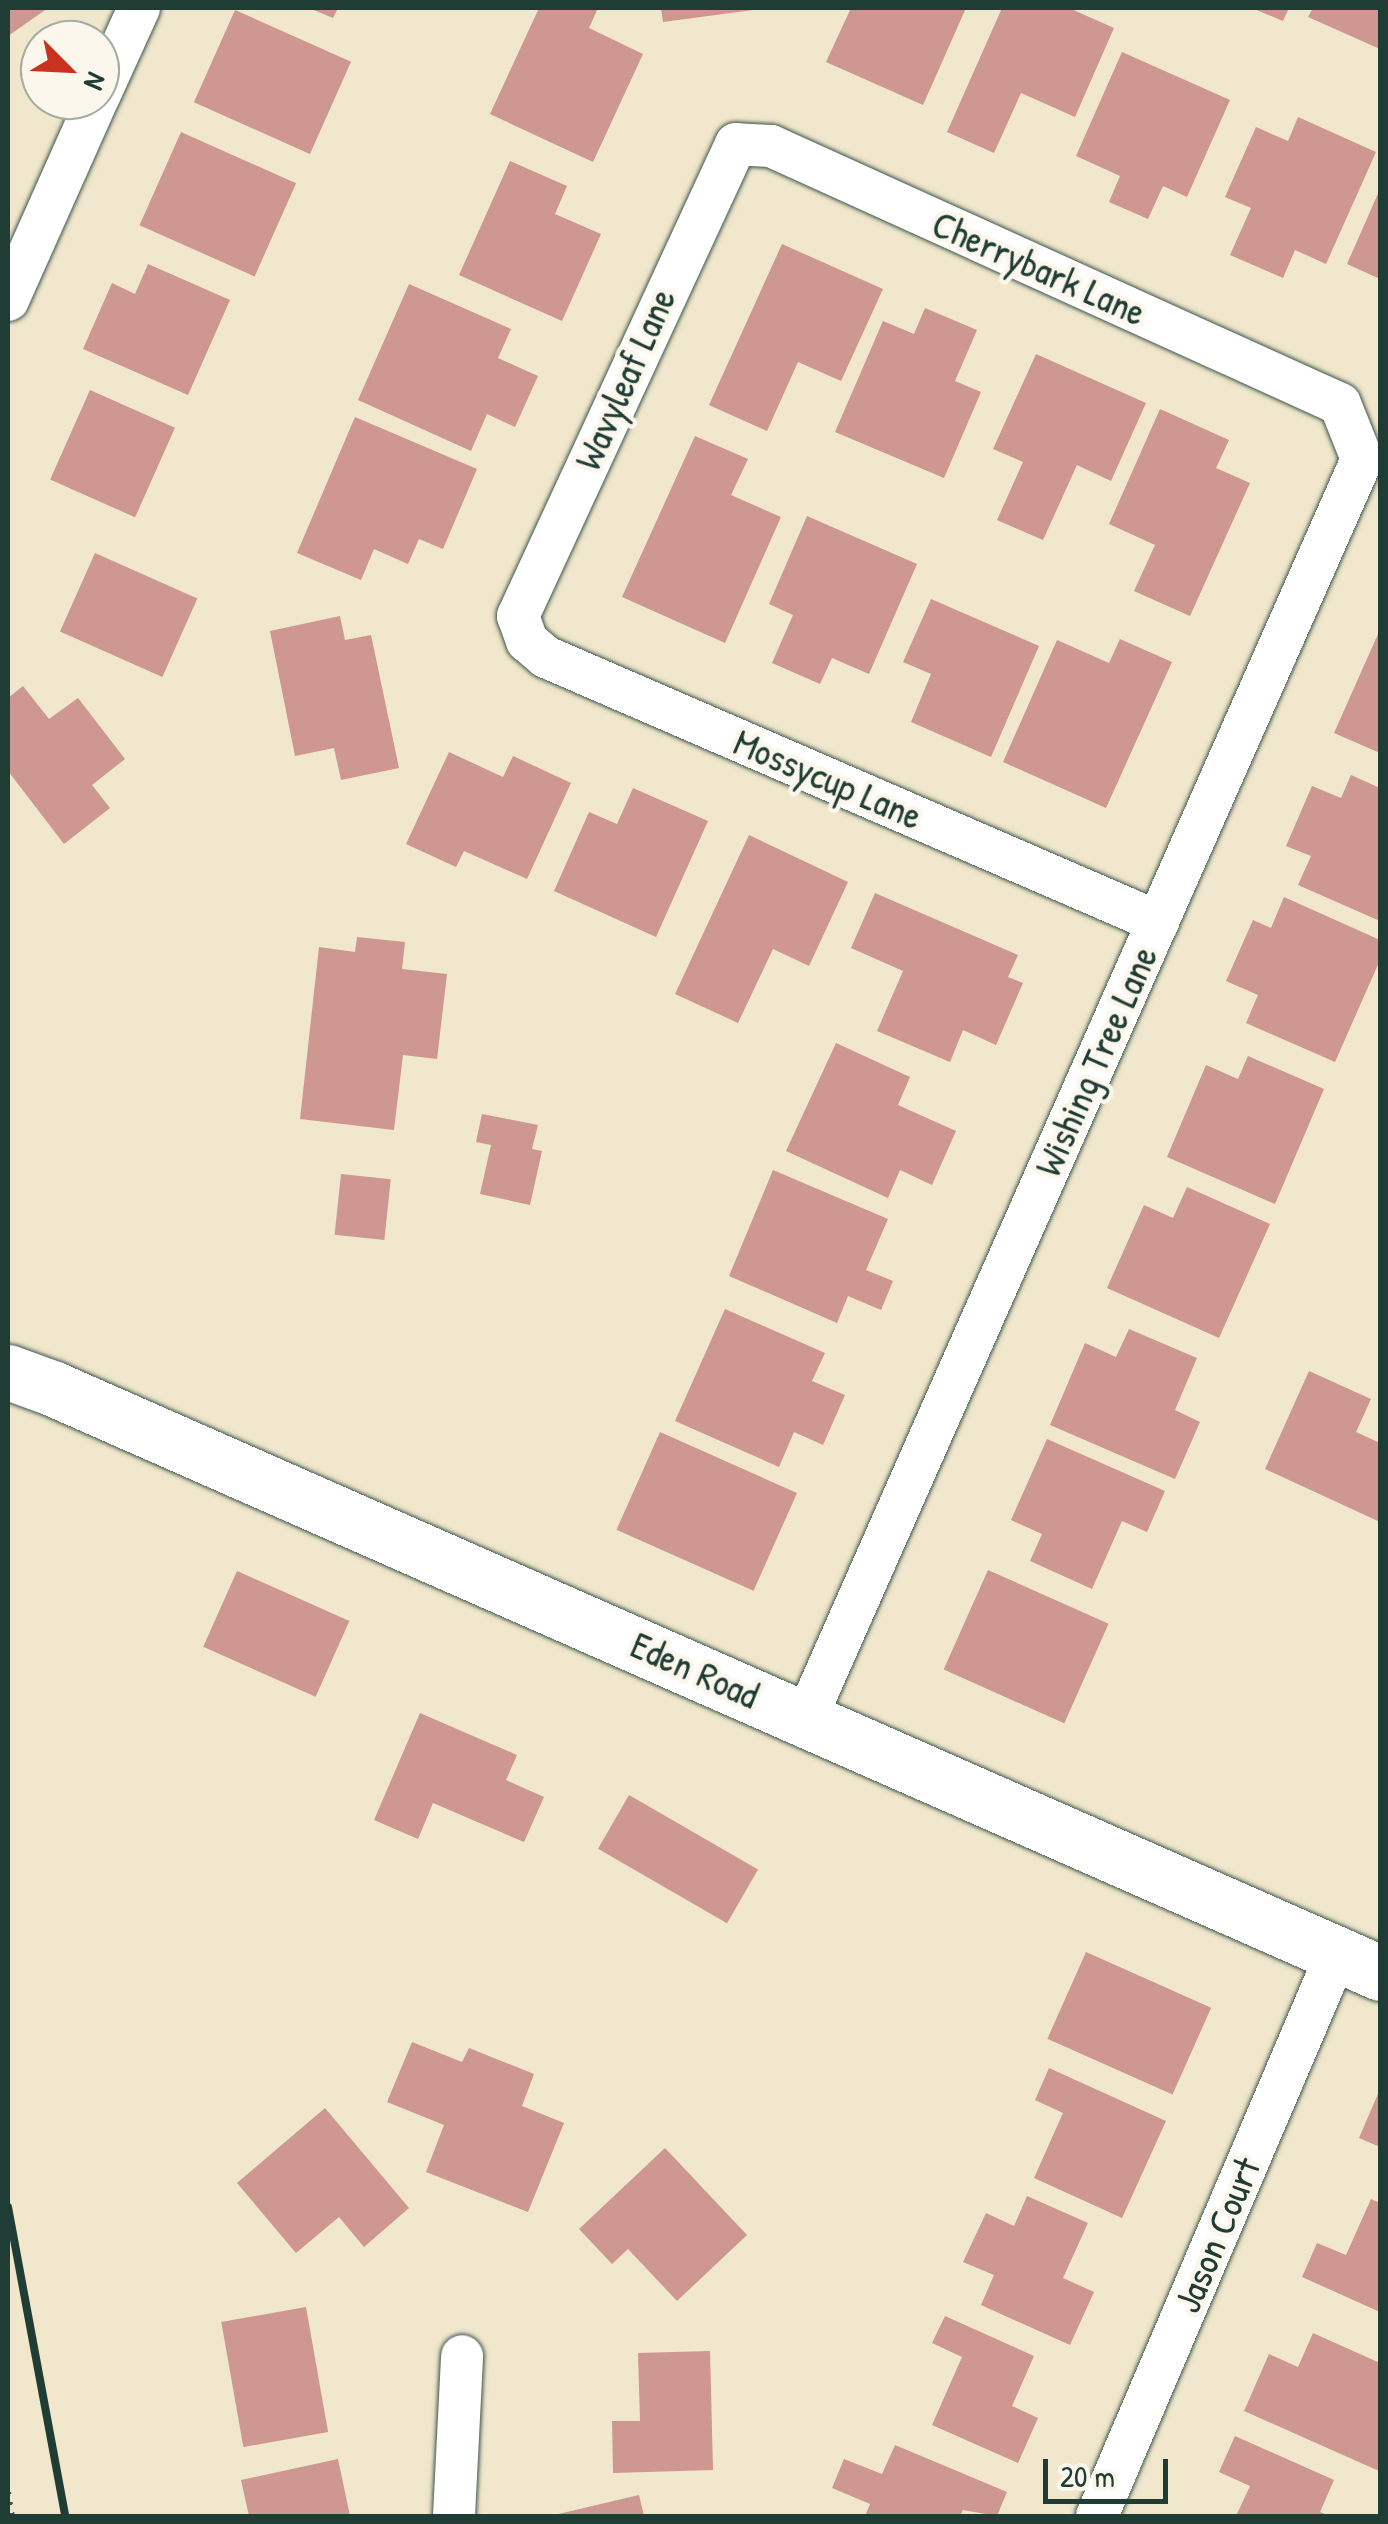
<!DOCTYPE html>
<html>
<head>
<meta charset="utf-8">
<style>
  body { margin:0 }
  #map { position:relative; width:1388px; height:2524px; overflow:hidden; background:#f0e7cc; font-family:"Patrick Hand",sans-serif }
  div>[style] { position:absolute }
  .building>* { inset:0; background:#ce9792; transform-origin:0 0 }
  .path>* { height:6px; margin-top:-3px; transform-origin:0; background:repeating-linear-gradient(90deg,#3e564b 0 2.5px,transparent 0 10.5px) }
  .roads { filter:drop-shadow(0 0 2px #3e564b) drop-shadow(0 0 2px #3e564b) }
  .street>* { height:42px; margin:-21px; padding:0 21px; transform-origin:21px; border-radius:21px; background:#fff }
  .secondary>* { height:55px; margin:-27.5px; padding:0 27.5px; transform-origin:27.5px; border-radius:27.5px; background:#fff }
  .rail>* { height:8px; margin:-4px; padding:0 4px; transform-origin:4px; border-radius:4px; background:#1f3d34 }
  span { translate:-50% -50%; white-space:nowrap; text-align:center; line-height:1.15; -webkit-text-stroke:9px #fbf7ec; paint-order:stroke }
  .street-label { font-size:38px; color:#1f3d34 }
  .frame { position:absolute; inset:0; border:10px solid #1f3d34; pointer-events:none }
  .north { position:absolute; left:20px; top:20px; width:100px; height:100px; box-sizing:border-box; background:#fbf7ec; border:2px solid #a3ada2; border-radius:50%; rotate:114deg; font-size:28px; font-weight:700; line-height:40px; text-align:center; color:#1f3d34 }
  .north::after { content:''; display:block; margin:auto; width:35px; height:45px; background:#c8321e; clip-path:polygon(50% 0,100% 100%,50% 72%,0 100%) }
  .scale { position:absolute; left:1043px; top:2459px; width:125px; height:45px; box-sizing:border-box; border:5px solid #1f3d34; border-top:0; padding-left:12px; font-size:30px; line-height:35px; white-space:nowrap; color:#1f3d34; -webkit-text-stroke:8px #fbf7ec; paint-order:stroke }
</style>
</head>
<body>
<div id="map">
  <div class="building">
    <i style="clip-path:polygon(8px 8px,48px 8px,8px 36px)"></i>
    <i style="clip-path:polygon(309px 8px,338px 8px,333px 18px)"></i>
    <i style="clip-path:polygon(539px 8px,598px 8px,589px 28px,643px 54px,593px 162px,490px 114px)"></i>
    <i style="clip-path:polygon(661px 8px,753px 8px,753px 10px,663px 22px)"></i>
    <i style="clip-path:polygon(851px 8px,966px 8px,923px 105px,826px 62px)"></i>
    <i style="clip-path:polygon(1002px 8px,1069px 8px,1114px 28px,1075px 117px,1021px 93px,994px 153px,947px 132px)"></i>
    <i style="clip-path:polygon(1252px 8px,1289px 8px,1283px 21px)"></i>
    <i style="clip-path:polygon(1313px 8px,1380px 8px,1380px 49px,1308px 17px)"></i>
    <i style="left:235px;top:10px;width:127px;height:101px;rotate:24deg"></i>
    <i style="clip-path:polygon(1122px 52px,1230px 100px,1187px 197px,1163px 186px,1148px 219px,1109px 202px,1120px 176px,1076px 156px)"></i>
    <i style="clip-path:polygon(1298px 117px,1376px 152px,1326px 264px,1295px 250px,1283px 278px,1230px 255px,1251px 208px,1225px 197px,1256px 127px,1288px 141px)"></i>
    <i style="left:181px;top:132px;width:126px;height:102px;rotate:24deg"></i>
    <i style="clip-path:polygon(510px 161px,567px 186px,555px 214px,601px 234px,562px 321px,459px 275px)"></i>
    <i style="clip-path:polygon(1380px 189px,1380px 279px,1347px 264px)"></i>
    <i style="clip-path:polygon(782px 244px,883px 289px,841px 381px,798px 362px,767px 431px,709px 405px)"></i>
    <i style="clip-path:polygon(148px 264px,230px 300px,188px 395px,83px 349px,112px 283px,135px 294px)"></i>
    <i style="clip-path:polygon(409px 284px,511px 329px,498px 358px,538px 376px,515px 427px,487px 414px,471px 451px,358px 400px)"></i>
    <i style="clip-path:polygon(925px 308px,977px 330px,955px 381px,981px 392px,944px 478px,835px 432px,883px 321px,914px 334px)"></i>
    <i style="clip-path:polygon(1036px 354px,1146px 403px,1111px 481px,1077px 465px,1043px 540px,997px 520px,1023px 462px,993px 449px)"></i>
    <i style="left:90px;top:390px;width:93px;height:98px;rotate:24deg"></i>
    <i style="clip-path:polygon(1160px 409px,1229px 440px,1216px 468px,1250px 483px,1190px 616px,1134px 591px,1155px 545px,1109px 524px)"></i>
    <i style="clip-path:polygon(355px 417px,477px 469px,443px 549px,419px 539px,408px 564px,374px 549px,361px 580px,297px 553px)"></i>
    <i style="clip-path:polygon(695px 436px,748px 459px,731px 495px,781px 517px,725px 643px,622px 597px)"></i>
    <i style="clip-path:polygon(807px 516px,917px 564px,869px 674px,832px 658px,820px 684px,772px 663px,793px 615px,769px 604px)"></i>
    <i style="left:95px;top:553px;width:112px;height:86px;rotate:24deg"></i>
    <i style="clip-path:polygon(931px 599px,1039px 646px,991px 757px,911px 722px,931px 674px,903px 662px)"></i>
    <i style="clip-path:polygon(340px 616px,345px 640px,371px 635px,399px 768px,341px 780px,334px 748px,295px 756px,270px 631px)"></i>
    <i style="clip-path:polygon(1378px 634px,1380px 635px,1380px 753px,1334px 733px)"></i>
    <i style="clip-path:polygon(1120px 639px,1172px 662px,1106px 808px,1003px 762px,1057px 640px,1109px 663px)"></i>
    <i style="clip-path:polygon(23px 686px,49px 719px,78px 698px,125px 759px,92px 785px,110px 808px,64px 844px,8px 771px,8px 698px)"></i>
    <i style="clip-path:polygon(449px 752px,503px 777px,513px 756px,571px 783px,527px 879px,464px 851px,456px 867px,406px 844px)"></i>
    <i style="clip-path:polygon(1351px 775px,1380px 788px,1380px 921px,1298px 885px,1311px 856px,1286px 846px,1312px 786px,1341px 798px)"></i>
    <i style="clip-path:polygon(633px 788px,708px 821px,656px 937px,554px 891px,589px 812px,617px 824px)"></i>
    <i style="clip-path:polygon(749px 835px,848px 882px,809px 966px,773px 949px,738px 1023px,675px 994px)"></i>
    <i style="clip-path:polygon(875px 893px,1018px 955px,1008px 977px,1023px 983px,996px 1045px,963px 1030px,950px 1062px,877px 1031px,903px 971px,851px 948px)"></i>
    <i style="clip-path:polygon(1284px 897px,1380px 940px,1380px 960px,1335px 1062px,1246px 1023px,1258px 995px,1226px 981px,1253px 920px,1271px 928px)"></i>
    <i style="clip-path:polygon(357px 937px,405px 942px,402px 969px,447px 974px,437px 1059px,403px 1055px,394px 1130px,300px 1119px,319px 947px,355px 952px)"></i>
    <i style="clip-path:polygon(836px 1043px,910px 1077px,898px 1105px,956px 1131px,932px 1185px,900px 1170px,888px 1198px,786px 1151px)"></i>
    <i style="clip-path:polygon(1248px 1056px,1324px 1089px,1275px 1204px,1167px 1157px,1206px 1065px,1238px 1079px)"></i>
    <i style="clip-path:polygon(482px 1114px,538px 1125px,532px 1149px,542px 1151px,530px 1205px,480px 1194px,491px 1145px,476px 1142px)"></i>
    <i style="clip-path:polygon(773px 1170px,888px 1219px,866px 1270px,893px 1281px,881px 1310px,848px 1296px,837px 1323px,729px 1276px)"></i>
    <i style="left:341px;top:1174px;width:50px;height:61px;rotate:6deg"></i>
    <i style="clip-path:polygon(1187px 1187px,1270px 1224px,1219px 1338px,1107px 1288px,1144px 1205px,1173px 1218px)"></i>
    <i style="clip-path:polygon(725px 1309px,825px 1353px,812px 1381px,845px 1395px,823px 1445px,794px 1432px,779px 1467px,675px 1421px)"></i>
    <i style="clip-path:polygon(1129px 1329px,1197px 1358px,1175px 1410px,1200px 1422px,1175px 1479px,1050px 1425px,1085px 1343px,1116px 1357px)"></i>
    <i style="clip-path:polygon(1309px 1371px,1371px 1399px,1356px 1432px,1380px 1443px,1380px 1522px,1265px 1469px)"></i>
    <i style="left:660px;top:1432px;width:150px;height:107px;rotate:24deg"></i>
    <i style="clip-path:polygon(1047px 1439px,1165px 1491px,1147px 1532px,1122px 1521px,1092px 1589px,1030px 1561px,1042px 1534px,1011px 1520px)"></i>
    <i style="left:988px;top:1570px;width:132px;height:109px;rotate:24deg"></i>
    <i style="left:237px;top:1571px;width:123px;height:83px;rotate:24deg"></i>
    <i style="clip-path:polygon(420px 1713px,517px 1755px,506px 1780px,544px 1797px,524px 1842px,433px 1803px,418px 1839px,374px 1820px)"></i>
    <i style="left:629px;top:1795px;width:149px;height:62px;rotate:30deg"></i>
    <i style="left:1086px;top:1952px;width:137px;height:95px;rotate:24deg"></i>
    <i style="clip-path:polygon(412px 2042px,462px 2062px,469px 2048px,534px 2074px,522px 2106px,564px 2123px,528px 2212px,426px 2172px,444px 2125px,387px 2102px)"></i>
    <i style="clip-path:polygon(1049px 2068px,1166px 2121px,1122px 2218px,1034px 2178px,1063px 2113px,1035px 2100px)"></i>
    <i style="clip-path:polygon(1380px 2089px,1380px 2147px,1359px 2138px)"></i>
    <i style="clip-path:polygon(325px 2108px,409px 2208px,364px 2247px,339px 2217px,296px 2253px,237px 2183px)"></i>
    <i style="clip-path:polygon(665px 2148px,747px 2235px,677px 2301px,628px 2249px,612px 2264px,579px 2229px)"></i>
    <i style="clip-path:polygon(1027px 2196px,1088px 2223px,1063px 2278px,1094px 2292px,1070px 2345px,981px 2305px,994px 2275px,963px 2262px,986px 2213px,1014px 2226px)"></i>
    <i style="clip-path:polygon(1371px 2199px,1380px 2203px,1380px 2312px,1302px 2277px,1317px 2243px,1346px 2255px)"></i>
    <i style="left:306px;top:2307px;width:127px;height:86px;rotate:80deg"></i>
    <i style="clip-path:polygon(945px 2316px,1034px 2356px,1012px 2406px,1038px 2418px,1018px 2463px,932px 2425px,962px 2357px,932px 2343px)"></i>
    <i style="clip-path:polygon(1313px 2333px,1380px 2363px,1379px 2471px,1244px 2411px,1269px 2354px,1298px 2367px)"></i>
    <i style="clip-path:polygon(710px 2351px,713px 2470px,613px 2473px,612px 2421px,640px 2421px,638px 2353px)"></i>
    <i style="clip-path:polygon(1235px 2436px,1334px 2480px,1320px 2512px,1330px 2516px,1236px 2516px,1250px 2486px,1219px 2472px)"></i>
    <i style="clip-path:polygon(895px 2445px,1007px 2492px,997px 2516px,963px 2510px,960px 2516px,865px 2516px,870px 2504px,832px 2488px,844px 2459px,882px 2474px)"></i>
    <i style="clip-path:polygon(338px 2459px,350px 2516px,249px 2516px,241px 2480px)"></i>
    <i style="clip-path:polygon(639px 2495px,644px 2516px,555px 2516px,554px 2515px)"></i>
  </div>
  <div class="path">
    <i style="left:8px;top:2492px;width:24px;rotate:81deg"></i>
  </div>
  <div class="roads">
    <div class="street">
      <i style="left:100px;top:94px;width:94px;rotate:-65.6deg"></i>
      <i style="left:8px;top:300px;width:219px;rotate:-66deg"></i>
      <i style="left:806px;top:1718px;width:1376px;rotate:-66.17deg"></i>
      <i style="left:1362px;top:459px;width:59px;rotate:-111.8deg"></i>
      <i style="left:1340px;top:404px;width:625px;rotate:-155.61deg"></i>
      <i style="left:771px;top:146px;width:35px;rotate:-177deg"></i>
      <i style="left:736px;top:144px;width:520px;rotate:114.79deg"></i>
      <i style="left:518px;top:616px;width:27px;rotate:70deg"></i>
      <i style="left:527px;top:641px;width:25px;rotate:40deg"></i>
      <i style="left:546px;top:657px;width:667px;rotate:23.41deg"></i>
      <i style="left:454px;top:2516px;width:160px;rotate:-87.1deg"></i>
      <i style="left:1097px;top:2516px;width:612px;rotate:-66.91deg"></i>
    </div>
    <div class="secondary">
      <i style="left:8px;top:1372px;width:47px;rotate:20deg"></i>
      <i style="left:52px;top:1388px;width:1451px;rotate:23.77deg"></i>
    </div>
  </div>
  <div class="rail">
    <i style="left:8px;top:2207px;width:314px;rotate:79.5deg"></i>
  </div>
  <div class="street-label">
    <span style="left:1039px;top:268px;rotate:24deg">Cherrybark Lane</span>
    <span style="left:625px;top:379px;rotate:-66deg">Wavyleaf Lane</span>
    <span style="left:828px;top:779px;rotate:23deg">Mossycup Lane</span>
    <span style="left:1096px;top:1061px;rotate:-66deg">Wishing Tree Lane</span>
    <span style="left:695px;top:1670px;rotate:24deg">Eden Road</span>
    <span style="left:1217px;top:2235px;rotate:-67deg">Jason Court</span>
  </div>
  <div class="frame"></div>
  <div class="north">N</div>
  <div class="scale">20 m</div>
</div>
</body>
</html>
